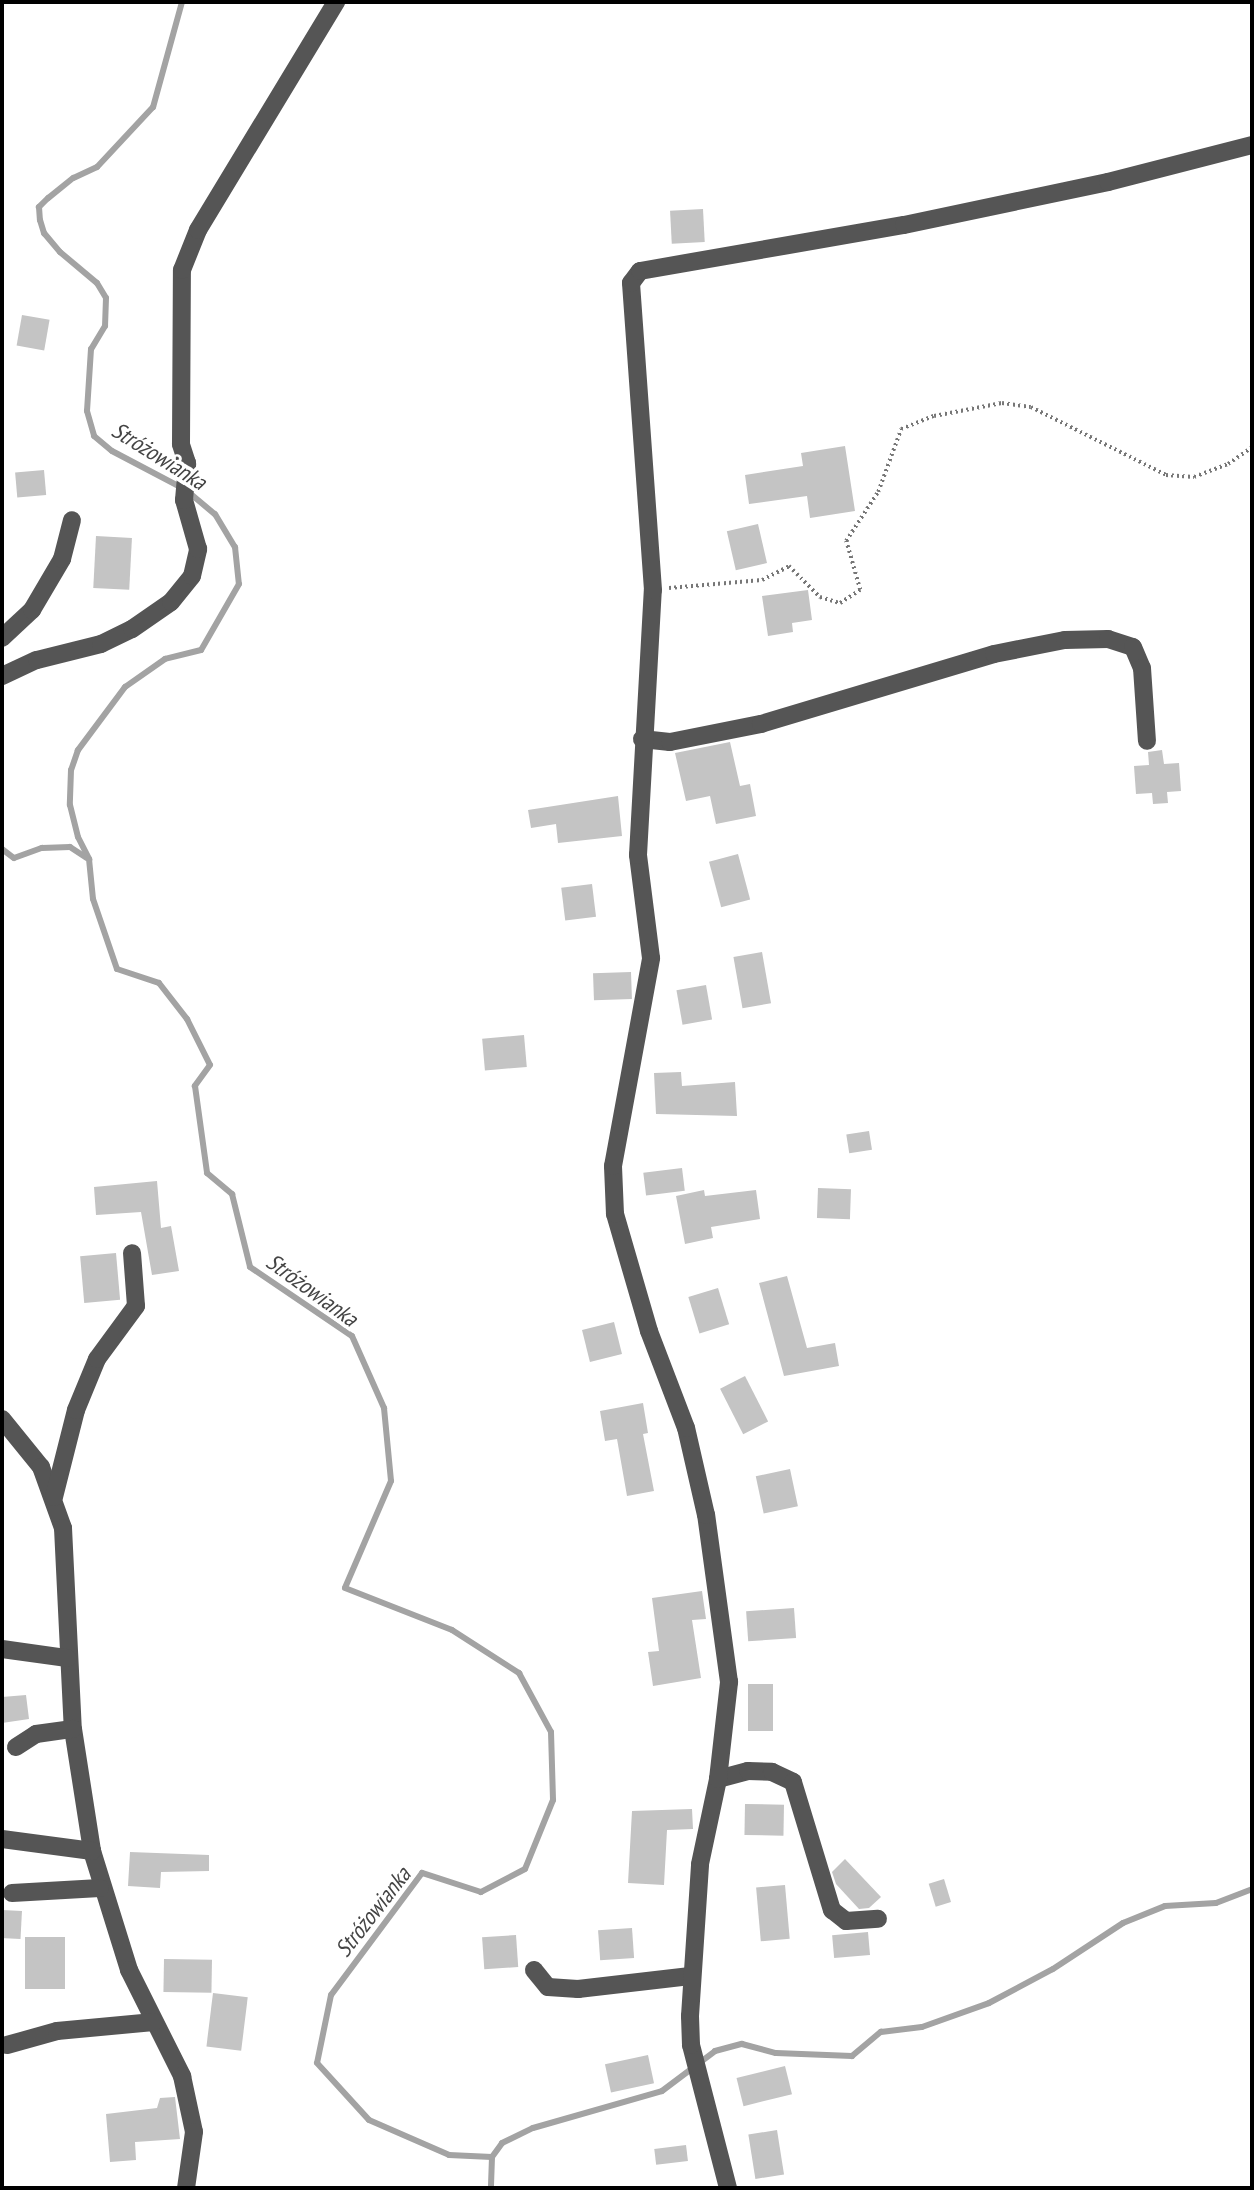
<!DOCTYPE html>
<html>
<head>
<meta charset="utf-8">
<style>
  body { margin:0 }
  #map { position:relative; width:1254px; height:2190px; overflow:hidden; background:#fff; font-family:"PT Sans Narrow",sans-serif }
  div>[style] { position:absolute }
  .stream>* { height:6px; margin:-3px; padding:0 3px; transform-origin:3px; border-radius:3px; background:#a3a3a3 }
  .building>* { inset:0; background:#c4c4c4; transform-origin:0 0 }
  .path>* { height:3.5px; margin-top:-1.75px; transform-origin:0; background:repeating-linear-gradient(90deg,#777 0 2px,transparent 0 5.5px) }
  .minor>* { height:18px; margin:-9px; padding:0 9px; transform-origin:9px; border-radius:9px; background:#555 }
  span { translate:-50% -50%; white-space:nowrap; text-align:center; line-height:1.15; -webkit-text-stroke:7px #fff; paint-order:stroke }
  .water-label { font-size:23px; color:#444; font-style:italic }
  .frame { position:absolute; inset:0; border:4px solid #000; pointer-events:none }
</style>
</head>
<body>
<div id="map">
  <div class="stream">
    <i style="left:182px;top:2px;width:109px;rotate:105.4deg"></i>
    <i style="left:153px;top:107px;width:82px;rotate:133deg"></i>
    <i style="left:97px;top:167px;width:26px;rotate:155deg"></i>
    <i style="left:73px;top:178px;width:32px;rotate:141deg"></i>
    <i style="left:48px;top:198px;width:13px;rotate:135deg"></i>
    <i style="left:39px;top:207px;width:13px;rotate:86deg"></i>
    <i style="left:40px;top:220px;width:14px;rotate:73deg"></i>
    <i style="left:44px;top:233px;width:25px;rotate:50deg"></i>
    <i style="left:60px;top:252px;width:48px;rotate:40deg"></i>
    <i style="left:97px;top:283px;width:17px;rotate:59deg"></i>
    <i style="left:106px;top:298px;width:28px;rotate:92deg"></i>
    <i style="left:105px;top:326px;width:27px;rotate:121deg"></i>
    <i style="left:91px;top:349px;width:62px;rotate:93.7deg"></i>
    <i style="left:87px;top:411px;width:26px;rotate:74deg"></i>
    <i style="left:94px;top:436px;width:23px;rotate:40deg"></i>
    <i style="left:112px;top:451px;width:84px;rotate:27.8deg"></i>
    <i style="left:186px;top:490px;width:38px;rotate:40deg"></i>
    <i style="left:215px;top:514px;width:39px;rotate:59deg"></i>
    <i style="left:235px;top:547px;width:37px;rotate:84deg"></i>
    <i style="left:239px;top:584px;width:76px;rotate:119.9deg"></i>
    <i style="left:201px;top:650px;width:37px;rotate:166deg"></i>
    <i style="left:165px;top:659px;width:49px;rotate:145deg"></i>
    <i style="left:125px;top:687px;width:79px;rotate:126.7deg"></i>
    <i style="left:78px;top:750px;width:21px;rotate:109deg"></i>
    <i style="left:71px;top:770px;width:35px;rotate:92deg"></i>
    <i style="left:70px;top:805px;width:33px;rotate:76deg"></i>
    <i style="left:78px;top:837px;width:25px;rotate:63deg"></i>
    <i style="left:89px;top:859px;width:40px;rotate:84.3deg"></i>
    <i style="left:93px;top:899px;width:74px;rotate:71.1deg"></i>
    <i style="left:117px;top:969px;width:44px;rotate:18.4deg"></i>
    <i style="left:159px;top:983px;width:46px;rotate:52.1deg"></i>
    <i style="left:187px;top:1019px;width:51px;rotate:63.4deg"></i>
    <i style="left:210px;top:1065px;width:26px;rotate:126deg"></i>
    <i style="left:195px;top:1086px;width:88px;rotate:82.1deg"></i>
    <i style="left:207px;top:1173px;width:33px;rotate:40deg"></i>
    <i style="left:232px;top:1194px;width:75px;rotate:76.1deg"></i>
    <i style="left:250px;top:1267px;width:123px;rotate:34.1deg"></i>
    <i style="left:352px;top:1336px;width:79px;rotate:66deg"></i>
    <i style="left:384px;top:1408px;width:73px;rotate:84.5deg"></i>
    <i style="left:391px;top:1481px;width:116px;rotate:113.3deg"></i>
    <i style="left:345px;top:1588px;width:115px;rotate:21.4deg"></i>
    <i style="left:452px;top:1630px;width:80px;rotate:32.7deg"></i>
    <i style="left:519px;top:1673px;width:67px;rotate:61.5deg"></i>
    <i style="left:551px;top:1732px;width:68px;rotate:88.3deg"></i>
    <i style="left:553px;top:1800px;width:74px;rotate:112.1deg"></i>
    <i style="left:525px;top:1869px;width:50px;rotate:152.4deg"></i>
    <i style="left:481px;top:1892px;width:62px;rotate:-162.1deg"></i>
    <i style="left:422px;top:1873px;width:152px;rotate:126.7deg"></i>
    <i style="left:331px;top:1995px;width:69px;rotate:101.6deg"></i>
    <i style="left:317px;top:2063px;width:77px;rotate:47.6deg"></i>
    <i style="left:369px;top:2120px;width:87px;rotate:23.6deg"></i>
    <i style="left:449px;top:2155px;width:43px;rotate:2.7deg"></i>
    <i style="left:492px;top:2157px;width:31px;rotate:92deg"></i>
    <i style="left:2px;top:849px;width:15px;rotate:37deg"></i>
    <i style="left:14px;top:858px;width:30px;rotate:-20deg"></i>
    <i style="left:42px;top:848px;width:28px;rotate:-2deg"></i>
    <i style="left:70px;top:847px;width:20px;rotate:33deg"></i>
    <i style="left:492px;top:2157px;width:17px;rotate:-54deg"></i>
    <i style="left:502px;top:2143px;width:34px;rotate:-26deg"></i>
    <i style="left:533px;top:2128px;width:134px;rotate:-16deg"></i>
    <i style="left:662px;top:2091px;width:66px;rotate:-37deg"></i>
    <i style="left:715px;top:2051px;width:28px;rotate:-15deg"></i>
    <i style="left:742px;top:2044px;width:35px;rotate:15deg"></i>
    <i style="left:776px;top:2053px;width:76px;rotate:2.3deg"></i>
    <i style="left:852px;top:2056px;width:38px;rotate:-40deg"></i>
    <i style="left:881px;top:2032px;width:41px;rotate:-7deg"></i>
    <i style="left:922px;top:2027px;width:71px;rotate:-19.7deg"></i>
    <i style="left:989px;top:2003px;width:72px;rotate:-28deg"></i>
    <i style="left:1053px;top:1969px;width:84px;rotate:-33.3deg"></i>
    <i style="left:1123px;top:1923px;width:45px;rotate:-22deg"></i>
    <i style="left:1165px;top:1906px;width:51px;rotate:-3.4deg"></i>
    <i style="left:1216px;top:1903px;width:39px;rotate:-21deg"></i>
  </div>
  <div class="building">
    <i style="left:703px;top:209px;width:33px;height:33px;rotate:87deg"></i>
    <i style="left:22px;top:315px;width:28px;height:31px;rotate:10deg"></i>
    <i style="clip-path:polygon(845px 446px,855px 511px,810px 518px,807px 496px,749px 504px,745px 475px,803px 466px,801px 453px)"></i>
    <i style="left:44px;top:470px;width:25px;height:29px;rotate:85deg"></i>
    <i style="left:758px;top:524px;width:40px;height:32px;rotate:77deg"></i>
    <i style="left:96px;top:536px;width:36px;height:52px;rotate:3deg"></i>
    <i style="clip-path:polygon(808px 590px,812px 620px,792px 623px,793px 632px,768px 636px,762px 596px)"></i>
    <i style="clip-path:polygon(730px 742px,740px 786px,750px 784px,756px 816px,716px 824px,710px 796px,686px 801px,675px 753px)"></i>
    <i style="clip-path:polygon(1162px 750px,1164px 764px,1179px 763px,1181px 791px,1167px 792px,1168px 803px,1153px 804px,1152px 793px,1136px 794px,1134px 766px,1149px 765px,1148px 752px)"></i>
    <i style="clip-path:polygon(618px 796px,622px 836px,558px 843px,556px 824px,531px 828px,528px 810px)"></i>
    <i style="left:738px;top:854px;width:47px;height:30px;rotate:75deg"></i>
    <i style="left:592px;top:884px;width:33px;height:31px;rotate:83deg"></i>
    <i style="left:762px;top:952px;width:52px;height:29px;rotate:80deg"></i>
    <i style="left:631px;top:972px;width:27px;height:38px;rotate:88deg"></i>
    <i style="left:706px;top:985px;width:35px;height:30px;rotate:80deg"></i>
    <i style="left:524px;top:1035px;width:32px;height:42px;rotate:85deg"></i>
    <i style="clip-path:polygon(681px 1072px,682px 1086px,735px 1082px,737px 1116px,656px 1114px,654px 1073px)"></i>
    <i style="left:869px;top:1131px;width:19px;height:23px;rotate:81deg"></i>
    <i style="left:682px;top:1168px;width:23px;height:39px;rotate:83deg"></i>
    <i style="clip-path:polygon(157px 1181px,161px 1228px,171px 1226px,179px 1271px,152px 1275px,141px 1212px,96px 1215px,94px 1187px)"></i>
    <i style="left:818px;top:1188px;width:33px;height:30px;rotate:2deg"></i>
    <i style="clip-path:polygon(704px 1190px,705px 1196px,756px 1190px,760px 1219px,711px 1227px,713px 1238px,685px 1244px,676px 1196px)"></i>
    <i style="left:116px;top:1253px;width:47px;height:36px;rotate:85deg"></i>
    <i style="clip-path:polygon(787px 1276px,807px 1348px,835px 1343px,839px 1366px,784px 1376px,759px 1283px)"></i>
    <i style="left:718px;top:1288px;width:38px;height:31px;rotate:73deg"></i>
    <i style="left:614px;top:1322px;width:33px;height:33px;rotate:76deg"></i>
    <i style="left:745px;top:1376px;width:51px;height:28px;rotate:63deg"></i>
    <i style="clip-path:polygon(643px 1403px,648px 1433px,643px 1434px,654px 1491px,627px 1496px,617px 1439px,605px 1441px,600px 1411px)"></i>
    <i style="left:790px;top:1469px;width:38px;height:35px;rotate:78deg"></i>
    <i style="clip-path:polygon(702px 1591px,706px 1619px,692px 1620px,701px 1678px,653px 1686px,648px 1652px,659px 1651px,652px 1598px)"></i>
    <i style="left:794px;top:1608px;width:30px;height:48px;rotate:86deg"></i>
    <i style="left:748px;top:1684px;width:25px;height:47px"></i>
    <i style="clip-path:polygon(26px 1695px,29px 1719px,2px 1723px,2px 1697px)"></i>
    <i style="left:745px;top:1804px;width:39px;height:31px;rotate:1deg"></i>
    <i style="clip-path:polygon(692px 1809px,693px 1829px,667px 1830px,664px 1885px,628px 1883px,632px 1811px)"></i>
    <i style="clip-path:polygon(130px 1852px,209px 1855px,209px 1871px,161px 1872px,160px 1888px,128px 1886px)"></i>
    <i style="clip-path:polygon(845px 1859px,881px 1897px,869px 1908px,859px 1909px,836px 1884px,832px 1872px)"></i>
    <i style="left:944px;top:1879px;width:24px;height:16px;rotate:73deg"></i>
    <i style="left:785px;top:1885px;width:54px;height:29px;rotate:85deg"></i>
    <i style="left:2px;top:1910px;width:20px;height:28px;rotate:3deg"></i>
    <i style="left:632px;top:1928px;width:30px;height:34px;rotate:86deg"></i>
    <i style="left:868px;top:1932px;width:23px;height:36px;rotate:85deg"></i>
    <i style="left:516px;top:1935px;width:32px;height:34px;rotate:86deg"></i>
    <i style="left:25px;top:1937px;width:40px;height:52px"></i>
    <i style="left:164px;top:1959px;width:48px;height:33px;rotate:1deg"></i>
    <i style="left:213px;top:1993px;width:35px;height:54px;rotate:7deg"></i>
    <i style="left:648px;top:2055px;width:29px;height:44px;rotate:78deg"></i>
    <i style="left:785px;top:2066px;width:29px;height:50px;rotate:76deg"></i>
    <i style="clip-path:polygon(175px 2097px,180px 2139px,135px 2142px,136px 2160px,110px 2162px,106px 2114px,157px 2108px,160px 2098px)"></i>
    <i style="left:777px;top:2130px;width:45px;height:29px;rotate:81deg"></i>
    <i style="left:686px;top:2145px;width:16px;height:32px;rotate:83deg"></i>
  </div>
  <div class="path">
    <i style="left:669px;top:588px;width:93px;rotate:-4.9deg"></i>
    <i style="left:762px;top:580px;width:30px;rotate:-27deg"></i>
    <i style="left:789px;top:566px;width:44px;rotate:45deg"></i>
    <i style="left:820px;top:597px;width:21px;rotate:17deg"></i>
    <i style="left:840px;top:603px;width:24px;rotate:-33deg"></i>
    <i style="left:860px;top:590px;width:51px;rotate:-105.9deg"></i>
    <i style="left:846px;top:541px;width:59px;rotate:-56.9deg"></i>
    <i style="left:878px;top:492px;width:67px;rotate:-69.9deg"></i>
    <i style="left:901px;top:429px;width:35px;rotate:-22deg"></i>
    <i style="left:934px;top:416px;width:69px;rotate:-10.8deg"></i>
    <i style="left:1002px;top:403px;width:29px;rotate:8deg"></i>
    <i style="left:1031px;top:407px;width:151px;rotate:26.7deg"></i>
    <i style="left:1166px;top:475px;width:28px;rotate:4deg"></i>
    <i style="left:1194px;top:477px;width:36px;rotate:-21deg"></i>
    <i style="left:1228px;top:464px;width:29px;rotate:-35deg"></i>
  </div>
  <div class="minor">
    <i style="left:2px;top:638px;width:41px;rotate:-43deg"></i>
    <i style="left:32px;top:610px;width:59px;rotate:-59.5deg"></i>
    <i style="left:62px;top:559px;width:40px;rotate:-75.6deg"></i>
    <i style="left:2px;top:676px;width:38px;rotate:-25deg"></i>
    <i style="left:37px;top:660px;width:66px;rotate:-14deg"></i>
    <i style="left:101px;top:644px;width:34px;rotate:-26deg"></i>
    <i style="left:132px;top:629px;width:47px;rotate:-34.7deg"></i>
    <i style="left:171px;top:602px;width:33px;rotate:-51deg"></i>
    <i style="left:192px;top:576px;width:28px;rotate:-77deg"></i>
    <i style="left:198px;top:549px;width:51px;rotate:-105.9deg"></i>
    <i style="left:184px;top:500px;width:37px;rotate:-85deg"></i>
    <i style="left:187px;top:463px;width:20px;rotate:-108deg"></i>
    <i style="left:181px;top:444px;width:174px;rotate:-89.7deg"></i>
    <i style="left:182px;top:270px;width:43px;rotate:-68.2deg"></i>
    <i style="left:198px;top:230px;width:267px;rotate:-58.8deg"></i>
    <i style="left:642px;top:739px;width:28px;rotate:6deg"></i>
    <i style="left:670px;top:742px;width:93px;rotate:-11.2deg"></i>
    <i style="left:761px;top:724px;width:243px;rotate:-16.7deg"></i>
    <i style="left:994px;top:654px;width:72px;rotate:-11.2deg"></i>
    <i style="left:1065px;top:640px;width:43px;rotate:-1.3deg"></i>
    <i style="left:1108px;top:639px;width:26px;rotate:18deg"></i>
    <i style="left:1133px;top:647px;width:23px;rotate:67deg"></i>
    <i style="left:1142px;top:668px;width:73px;rotate:86.1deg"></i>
    <i style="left:2px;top:1419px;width:62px;rotate:50.9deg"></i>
    <i style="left:41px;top:1467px;width:65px;rotate:70.2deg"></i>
    <i style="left:63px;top:1528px;width:201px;rotate:87.2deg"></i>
    <i style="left:73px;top:1729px;width:123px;rotate:81.1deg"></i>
    <i style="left:92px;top:1851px;width:125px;rotate:72.7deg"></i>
    <i style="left:129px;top:1970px;width:119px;rotate:63.4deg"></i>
    <i style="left:182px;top:2076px;width:57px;rotate:77.9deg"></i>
    <i style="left:194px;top:2132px;width:57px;rotate:98.1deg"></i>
    <i style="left:54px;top:1497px;width:90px;rotate:-75.8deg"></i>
    <i style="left:76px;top:1410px;width:55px;rotate:-67.6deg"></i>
    <i style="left:97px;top:1359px;width:66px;rotate:-53.7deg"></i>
    <i style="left:136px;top:1306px;width:53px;rotate:-94.3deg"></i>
    <i style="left:2px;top:1649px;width:66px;rotate:7.9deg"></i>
    <i style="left:16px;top:1747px;width:24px;rotate:-33deg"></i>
    <i style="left:36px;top:1734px;width:37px;rotate:-8deg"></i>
    <i style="left:718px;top:1779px;width:31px;rotate:-15deg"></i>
    <i style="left:748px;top:1771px;width:24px;rotate:2deg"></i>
    <i style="left:772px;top:1772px;width:23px;rotate:25deg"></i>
    <i style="left:793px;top:1782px;width:134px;rotate:73.1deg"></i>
    <i style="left:832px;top:1910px;width:18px;rotate:38deg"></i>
    <i style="left:846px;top:1921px;width:32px;rotate:-4deg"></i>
    <i style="left:2px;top:1839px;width:91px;rotate:7.6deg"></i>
    <i style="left:12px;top:1893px;width:88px;rotate:-3.3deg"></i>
    <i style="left:534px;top:1970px;width:22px;rotate:51deg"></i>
    <i style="left:548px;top:1987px;width:30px;rotate:4deg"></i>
    <i style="left:578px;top:1989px;width:113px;rotate:-6.6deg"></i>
    <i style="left:7px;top:2045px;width:52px;rotate:-15.6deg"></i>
    <i style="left:57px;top:2031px;width:97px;rotate:-5.3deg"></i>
    <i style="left:728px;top:2188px;width:148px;rotate:-104.5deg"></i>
    <i style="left:691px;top:2045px;width:29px;rotate:-92deg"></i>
    <i style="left:690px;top:2016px;width:152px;rotate:-86.2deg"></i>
    <i style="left:700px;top:1864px;width:87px;rotate:-78deg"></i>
    <i style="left:718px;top:1779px;width:98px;rotate:-83.5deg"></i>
    <i style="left:729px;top:1682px;width:169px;rotate:-97.8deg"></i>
    <i style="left:706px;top:1515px;width:89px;rotate:-102.9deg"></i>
    <i style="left:686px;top:1428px;width:104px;rotate:-110.9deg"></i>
    <i style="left:649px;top:1331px;width:122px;rotate:-106.2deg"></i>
    <i style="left:615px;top:1214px;width:48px;rotate:-92.4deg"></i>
    <i style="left:613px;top:1166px;width:211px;rotate:-79.6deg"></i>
    <i style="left:651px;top:958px;width:104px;rotate:-97.2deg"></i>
    <i style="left:638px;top:855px;width:265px;rotate:-86.8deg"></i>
    <i style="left:653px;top:590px;width:308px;rotate:-94.1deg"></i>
    <i style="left:631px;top:283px;width:15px;rotate:-53deg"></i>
    <i style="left:640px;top:271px;width:268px;rotate:-9.9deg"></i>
    <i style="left:904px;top:225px;width:208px;rotate:-11.9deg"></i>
    <i style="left:1108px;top:182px;width:149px;rotate:-14.4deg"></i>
  </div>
  <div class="water-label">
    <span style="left:159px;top:456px;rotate:32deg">Stróżowianka</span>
    <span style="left:312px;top:1290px;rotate:36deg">Stróżowianka</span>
    <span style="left:373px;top:1912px;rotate:-52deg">Stróżowianka</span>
  </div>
  <div class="frame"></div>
</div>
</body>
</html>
